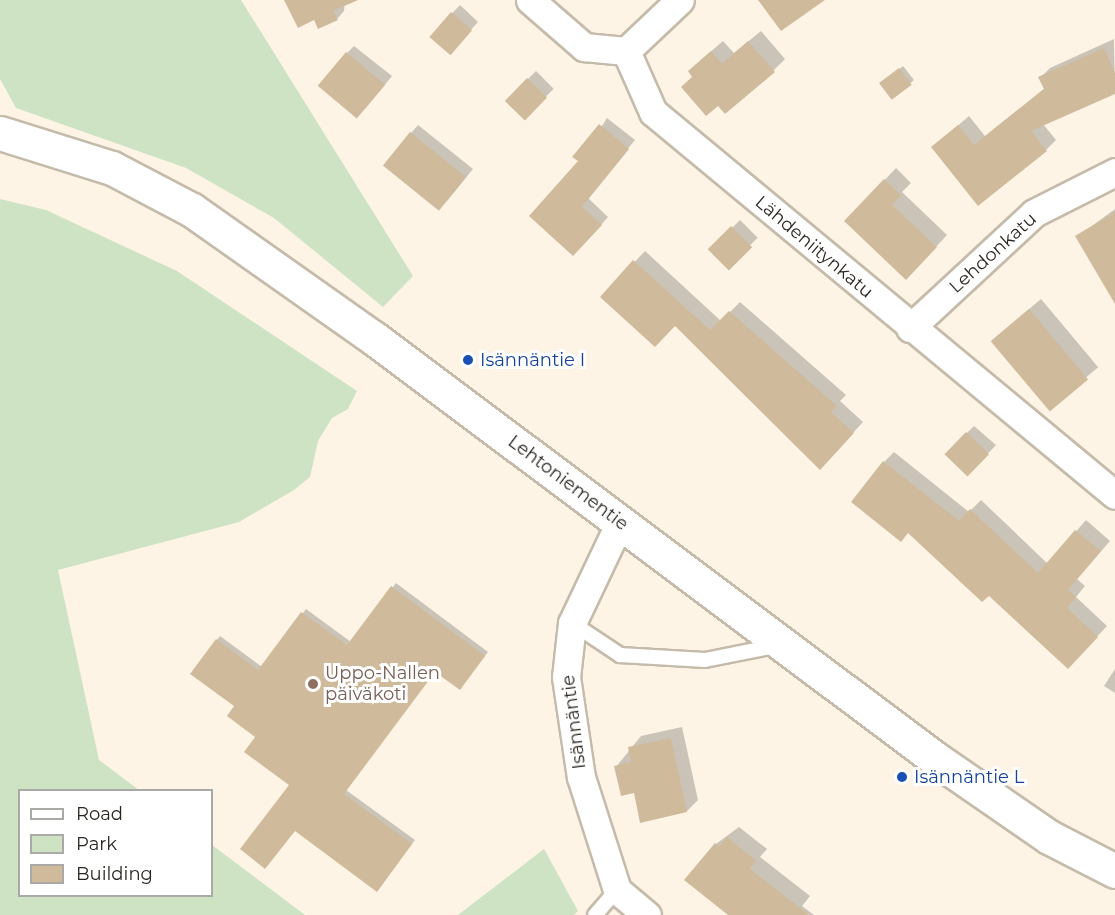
<!DOCTYPE html>
<html>
<head>
<meta charset="utf-8">
<style>
	body { margin:0 }
	#map { position:relative; width:1115px; height:915px; overflow:hidden; background:#fdf4e6; font-family:Montserrat,sans-serif }
	div>[style] { position:absolute }
	[style*='--x'] { left:calc(var(--x)*1px); top:calc(var(--y)*1px); width:calc(var(--w)*1px); rotate:calc(var(--a)*1deg) }
	.green>* { inset:0; background:#cee3c4 }
	.shadow>* { inset:0; background:#0003; transform-origin:0 0 }
	.building>* { inset:0; background:#cfbb9b; transform-origin:0 0 }
	.roads { filter:drop-shadow(2px 0 #c5bbaa) drop-shadow(-2px 0 #c5bbaa) drop-shadow(0 2px #c5bbaa) drop-shadow(0 -2px #c5bbaa) }
	.service>* { height:14px; margin:-7px; padding:0 7px; transform-origin:7px; border-radius:7px; background:#fff }
	.minor>* { height:27px; margin:-13.5px; padding:0 13.5px; transform-origin:13.5px; border-radius:13.5px; background:#fff }
	.secondary>* { height:33px; margin:-16.5px; padding:0 16.5px; transform-origin:16.5px; border-radius:16.5px; background:#fff }
	.dots>* { width:16px; height:16px; translate:-50% -50%; box-sizing:border-box; border:3px solid #fff; border-radius:50% }
	span { translate:-50% -50%; white-space:nowrap; text-align:center; line-height:1.15; -webkit-text-stroke:6px #fff; paint-order:stroke }
	.street-label { font-size:18px; color:#2b2720 }
	.transit-label { font-size:18px; color:#164399 }
	.left { translate:0 -50%; text-align:left }
	.education-label { font-size:18px; color:#785e54 }
	.legend { position:absolute; left:18px; top:789px; width:195px; height:108px; box-sizing:border-box; background:#fff; border:2px solid #aaa9a6; margin:0; padding:8px 10px; list-style:none; font-size:18px; color:#2b2720 }
	.legend li { display:flex; align-items:center; gap:12px; height:30px }
	.legend b { width:30px; border:2px solid #aaa9a6 }
</style>
</head>
<body>
<div id="map">
	<div class="green">
		<i style="clip-path:polygon(0 0,241px 0,413px 276px,383px 307px,274px 218px,186px 168px,16px 108px,0 79px)"></i>
		<i style="clip-path:polygon(0 199px,46px 210px,177px 271px,357px 391px,348px 409px,332px 418px,318px 441px,310px 477px,294px 490px,239px 522px,58px 570px,99px 760px,139px 790px,20px 790px,20px 896px,212px 896px,212px 845px,305px 915px,0 915px)"></i>
		<i style="clip-path:polygon(544px 849px,578px 911px,574px 915px,458px 915px)"></i>
	</div>
	<div class="shadow">
		<i style="clip-path:polygon(286px 0,345px 0,344px 11px,337px 19px,314px 18px)"></i>
		<i style="clip-path:polygon(460px 5px,478px 22px,457px 45px,431px 36px)"></i>
		<i style="clip-path:polygon(761px 31px,785px 59px,774px 70px,694px 76px,701px 60px,723px 41px,734px 53px)"></i>
		<i style="clip-path:polygon(1114px 39px,1115px 92px,1043px 124px,1056px 140px,1046px 150px,933px 147px,969px 116px,985px 136px,1045px 88px,1040px 78px,1050px 68px)"></i>
		<i style="clip-path:polygon(354px 46px,392px 76px,365px 109px,347px 53px)"></i>
		<i style="clip-path:polygon(903px 66px,914px 80px,893px 98px,885px 81px)"></i>
		<i style="left:536px;top:71px;width:25px;height:42px;rotate:45deg"></i>
		<i style="clip-path:polygon(607px 118px,635px 140px,588px 198px,608px 217px,581px 247px,580px 161px)"></i>
		<i style="clip-path:polygon(418px 125px,473px 169px,447px 201px,411px 133px)"></i>
		<i style="clip-path:polygon(896px 168px,911px 183px,902px 192px,947px 235px,918px 266px,846px 221px)"></i>
		<i style="clip-path:polygon(1115px 209px,1115px 284px,1077px 237px)"></i>
		<i style="left:740px;top:220px;width:25px;height:42px;rotate:45deg"></i>
		<i style="clip-path:polygon(645px 251px,721px 321px,740px 302px,846px 395px,840px 401px,863px 422px,830px 458px,675px 325px,602px 297px)"></i>
		<i style="left:1041px;top:299px;width:89px;height:64px;rotate:50deg"></i>
		<i style="clip-path:polygon(974px 426px,996px 445px,976px 466px,967px 433px)"></i>
		<i style="clip-path:polygon(894px 452px,969px 512px,981px 500px,1048px 564px,1086px 520px,1110px 541px,1077px 579px,1085px 586px,1076px 597px,1107px 626px,1078px 657px,884px 462px)"></i>
		<i style="clip-path:polygon(396px 583px,488px 652px,463px 685px,435px 670px,346px 790px,415px 840px,380px 887px,295px 829px,291px 785px,236px 706px,192px 673px,220px 636px,262px 667px,306px 609px,351px 642px)"></i>
		<i style="clip-path:polygon(1115px 669px,1115px 693px,1104px 686px)"></i>
		<i style="clip-path:polygon(682px 727px,698px 800px,687px 811px,635px 791px,616px 767px,641px 736px)"></i>
		<i style="clip-path:polygon(739px 827px,767px 849px,760px 857px,810px 896px,802px 906px,814px 915px,731px 915px,687px 880px,716px 844px)"></i>
	</div>
	<div class="building">
		<i style="clip-path:polygon(284px 0,358px 0,333px 11px,338px 20px,318px 29px,314px 20px,298px 28px)"></i>
		<i style="clip-path:polygon(758px 0,825px 0,781px 31px)"></i>
		<i style="left:451px;top:12px;width:28px;height:33px;rotate:41deg"></i>
		<i style="clip-path:polygon(748px 41px,775px 72px,725px 114px,718px 106px,706px 116px,681px 87px,692px 77px,688px 71px,711px 51px,722px 64px)"></i>
		<i style="clip-path:polygon(1104px 48px,1115px 73px,1115px 94px,1031px 131px,1047px 151px,978px 206px,931px 147px,958px 125px,974px 145px,1044px 89px,1038px 77px)"></i>
		<i style="left:346px;top:52px;width:51px;height:44px;rotate:40deg"></i>
		<i style="left:899px;top:68px;width:21px;height:25px;rotate:53deg"></i>
		<i style="left:527px;top:78px;width:28px;height:32px;rotate:44deg"></i>
		<i style="clip-path:polygon(599px 124px,629px 149px,582px 207px,602px 225px,573px 256px,529px 216px,578px 161px,572px 157px)"></i>
		<i style="left:410px;top:132px;width:72px;height:43px;rotate:39deg"></i>
		<i style="clip-path:polygon(884px 179px,901px 195px,892px 205px,937px 247px,906px 280px,844px 221px)"></i>
		<i style="clip-path:polygon(1115px 212px,1115px 304px,1075px 236px)"></i>
		<i style="left:731px;top:226px;width:30px;height:33px;rotate:45deg"></i>
		<i style="clip-path:polygon(633px 260px,710px 330px,729px 311px,837px 406px,831px 412px,854px 433px,820px 470px,675px 326px,655px 347px,600px 297px)"></i>
		<i style="left:1029px;top:309px;width:92px;height:50px;rotate:50deg"></i>
		<i style="left:966px;top:432px;width:32px;height:31px;rotate:44deg"></i>
		<i style="clip-path:polygon(883px 461px,959px 521px,970px 509px,1038px 573px,1075px 530px,1101px 551px,1068px 590px,1076px 597px,1067px 608px,1098px 637px,1068px 669px,989px 596px,982px 602px,908px 533px,901px 542px,851px 502px)"></i>
		<i style="clip-path:polygon(391px 586px,485px 656px,460px 690px,435px 672px,344px 794px,412px 844px,377px 892px,295px 831px,265px 869px,240px 849px,289px 785px,244px 752px,255px 737px,227px 716px,234px 706px,190px 674px,216px 639px,258px 670px,301px 612px,347px 645px)"></i>
		<i style="clip-path:polygon(671px 738px,687px 812px,640px 823px,634px 793px,621px 796px,614px 766px,631px 762px,628px 747px)"></i>
		<i style="clip-path:polygon(727px 837px,756px 861px,750px 869px,809px 915px,728px 915px,684px 880px,715px 843px,719px 847px)"></i>
	</div>
	<div class="roads">
		<div class="service">
			<i style="--x:572;--y:623;--w:58;--a:33.7"></i>
			<i style="--x:620;--y:655;--w:85;--a:3.4"></i>
			<i style="--x:705;--y:660;--w:76;--a:-11.3"></i>
			<i style="--x:595;--y:915;--w:33;--a:-49"></i>
		</div>
		<div class="minor">
			<i style="--x:530;--y:0;--w:72;--a:41"></i>
			<i style="--x:584;--y:47;--w:42;--a:5.4"></i>
			<i style="--x:626;--y:51;--w:67;--a:66.1"></i>
			<i style="--x:653;--y:112;--w:600;--a:39.66"></i>
			<i style="--x:626;--y:51;--w:74;--a:-43.4"></i>
			<i style="--x:910;--y:328;--w:169;--a:-42.8"></i>
			<i style="--x:1034;--y:213;--w:91;--a:-26.8"></i>
			<i style="--x:620;--y:522;--w:112;--a:115.4"></i>
			<i style="--x:572;--y:623;--w:54;--a:96.3"></i>
			<i style="--x:566;--y:677;--w:101;--a:81.5"></i>
			<i style="--x:581;--y:777;--w:119;--a:72.3"></i>
			<i style="--x:617;--y:890;--w:39;--a:40"></i>
		</div>
		<div class="secondary">
			<i style="--x:0;--y:133;--w:117;--a:17.4"></i>
			<i style="--x:112;--y:168;--w:90;--a:27.7"></i>
			<i style="--x:192;--y:210;--w:224;--a:35.2"></i>
			<i style="--x:375;--y:339;--w:697;--a:36.84"></i>
			<i style="--x:933;--y:757;--w:141;--a:34.6"></i>
			<i style="--x:1049;--y:837;--w:74;--a:27.3"></i>
		</div>
	</div>
	<div class="dots">
		<i style="left:468px;top:360px;background:#1a4fb4"></i>
		<i style="left:313px;top:684px;background:#8d6e63"></i>
		<i style="left:902px;top:777px;background:#1a4fb4"></i>
	</div>
	<div class="street-label">
		<span style="left:814px;top:247px;rotate:40deg">Lähdeniitynkatu</span>
		<span style="left:993px;top:253px;rotate:-42deg">Lehdonkatu</span>
		<span style="left:568px;top:483px;rotate:37deg">Lehtoniementie</span>
		<span style="left:574px;top:722px;rotate:-97deg">Isännäntie</span>
	</div>
	<div class="transit-label">
		<span class="left" style="left:480px;top:360px">Isännäntie I</span>
		<span class="left" style="left:914px;top:777px">Isännäntie L</span>
	</div>
	<div class="education-label">
		<span class="left" style="left:325px;top:684px">Uppo-Nallen<br>päiväkoti</span>
	</div>
	<ul class="legend">
	<li><b style="height:8px;background:#fff"></b>Road</li>
	<li><b style="height:16px;background:#cee3c4"></b>Park</li>
	<li><b style="height:16px;background:#cfbb9b"></b>Building</li>
	</ul>
</div>
</body>
</html>
